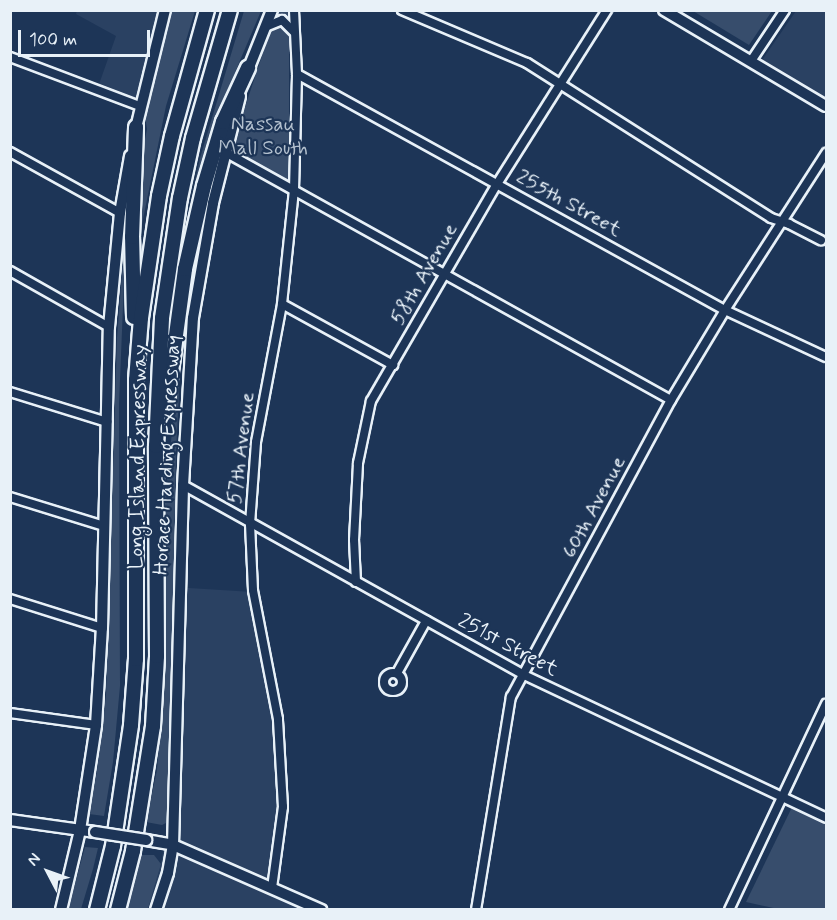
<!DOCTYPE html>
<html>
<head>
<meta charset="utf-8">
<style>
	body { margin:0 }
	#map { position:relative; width:837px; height:920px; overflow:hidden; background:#1d3557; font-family:Mynerve,sans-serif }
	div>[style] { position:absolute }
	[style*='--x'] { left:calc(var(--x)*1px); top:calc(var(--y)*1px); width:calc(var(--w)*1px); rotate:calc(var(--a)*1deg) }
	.built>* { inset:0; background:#2a4162 }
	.green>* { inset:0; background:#374d6c }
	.roads { filter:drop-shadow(2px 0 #e8f1f8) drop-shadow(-2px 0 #e8f1f8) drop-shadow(0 2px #e8f1f8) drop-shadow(0 -2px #e8f1f8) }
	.street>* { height:8px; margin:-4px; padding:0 4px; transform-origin:4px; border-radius:4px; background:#1d3557 }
	.street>.ring { margin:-4px; padding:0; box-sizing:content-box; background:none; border:8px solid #1d3557; border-radius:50% }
	.secondary>* { height:10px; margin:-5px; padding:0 5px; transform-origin:5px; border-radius:5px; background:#1d3557 }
	.highway>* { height:14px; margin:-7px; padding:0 7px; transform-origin:7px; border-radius:7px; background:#1d3557 }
	.bridges { filter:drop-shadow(2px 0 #e8f1f8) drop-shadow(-2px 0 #e8f1f8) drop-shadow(0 2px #e8f1f8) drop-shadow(0 -2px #e8f1f8) }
	.secondary-bridge>* { height:10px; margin:-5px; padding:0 5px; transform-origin:5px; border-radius:5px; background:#1d3557 }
	span { translate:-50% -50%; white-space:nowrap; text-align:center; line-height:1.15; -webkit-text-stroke:4.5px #1d3557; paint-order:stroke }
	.park-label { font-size:21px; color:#b3c0ce }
	.street-label { font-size:21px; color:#e8f1f8 }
	.frame { position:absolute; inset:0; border:12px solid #e8f1f8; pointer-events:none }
	.north { position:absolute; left:18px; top:842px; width:60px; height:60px; -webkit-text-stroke:4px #1d3557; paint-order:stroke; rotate:311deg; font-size:16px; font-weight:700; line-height:24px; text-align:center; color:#e8f1f8 }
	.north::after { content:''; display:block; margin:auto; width:21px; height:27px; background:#e8f1f8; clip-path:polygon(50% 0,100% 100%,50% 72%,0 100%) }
	.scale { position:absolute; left:18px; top:30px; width:132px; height:27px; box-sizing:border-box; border:3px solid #e8f1f8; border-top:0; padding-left:8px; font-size:18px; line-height:21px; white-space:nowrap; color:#e8f1f8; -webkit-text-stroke:4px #1d3557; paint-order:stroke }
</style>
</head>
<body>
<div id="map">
	<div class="built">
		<i style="clip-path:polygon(77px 10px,162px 11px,140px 106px,97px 90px,116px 36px,76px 14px)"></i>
		<i style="clip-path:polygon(796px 11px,826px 11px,826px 106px,758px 66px)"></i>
		<i style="clip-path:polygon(173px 587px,253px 592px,275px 706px,284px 800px,271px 887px,322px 909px,148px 910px,161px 864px,169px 811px)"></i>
	</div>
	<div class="green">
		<i style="clip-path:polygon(172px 11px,195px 11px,166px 106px,142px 224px,138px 224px,142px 154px,147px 129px,144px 111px)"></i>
		<i style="clip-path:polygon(244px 11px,261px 11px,225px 96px,186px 224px,200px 158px)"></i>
		<i style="clip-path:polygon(277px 11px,289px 11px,289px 182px,231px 149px)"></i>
		<i style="clip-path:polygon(693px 11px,772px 11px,749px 45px)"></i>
		<i style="clip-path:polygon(127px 209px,119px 404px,120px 686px,113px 762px,104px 816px,89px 814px,97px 771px,106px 695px,117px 338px)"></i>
		<i style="clip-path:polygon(182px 331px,176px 454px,169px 811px,166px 823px,162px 825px,146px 822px,157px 770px,160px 732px,165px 655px,166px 492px)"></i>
		<i style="clip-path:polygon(794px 803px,826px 818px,826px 909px,778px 909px,746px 902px)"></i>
		<i style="clip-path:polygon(85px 847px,98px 848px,93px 869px,81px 909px,68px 909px)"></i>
		<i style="clip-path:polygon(141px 855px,154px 855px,161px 864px,148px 909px,125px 910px)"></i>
	</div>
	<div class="roads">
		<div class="street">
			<i style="--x:402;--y:10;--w:136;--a:23"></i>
			<i style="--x:527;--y:63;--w:289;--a:32.4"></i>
			<i style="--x:771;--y:218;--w:19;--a:18"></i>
			<i style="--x:789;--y:224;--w:36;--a:27"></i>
			<i style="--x:265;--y:27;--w:18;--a:-22"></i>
			<i style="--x:282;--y:20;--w:17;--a:45"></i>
			<i style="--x:10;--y:57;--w:139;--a:20.7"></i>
			<i style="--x:751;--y:61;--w:61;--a:-56.3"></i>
			<i style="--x:297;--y:74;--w:489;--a:28.9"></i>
			<i style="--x:725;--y:310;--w:111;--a:25"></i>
			<i style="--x:10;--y:152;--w:126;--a:29"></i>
			<i style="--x:225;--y:152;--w:510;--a:29.08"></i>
			<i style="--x:10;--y:271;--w:114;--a:29.5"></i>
			<i style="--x:282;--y:304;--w:127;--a:28.8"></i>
			<i style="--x:10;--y:392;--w:102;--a:17.2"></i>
			<i style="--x:183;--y:485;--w:390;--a:29.1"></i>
			<i style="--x:524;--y:675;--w:334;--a:25.3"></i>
			<i style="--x:10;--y:497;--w:98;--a:17.1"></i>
			<i style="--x:356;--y:582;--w:42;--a:-92.7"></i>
			<i style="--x:354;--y:540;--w:77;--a:-87"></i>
			<i style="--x:358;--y:463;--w:63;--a:-78.2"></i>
			<i style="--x:371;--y:401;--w:251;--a:-59.9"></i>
			<i style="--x:497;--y:184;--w:206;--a:-57.7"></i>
			<i style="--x:10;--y:599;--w:96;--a:17.5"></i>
			<i class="ring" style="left:384px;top:673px;width:10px;height:10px"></i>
			<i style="--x:397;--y:673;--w:60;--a:-60.9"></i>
			<i style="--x:10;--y:713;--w:87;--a:7.9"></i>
			<i style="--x:272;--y:888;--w:82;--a:-82.3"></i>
			<i style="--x:283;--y:807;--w:88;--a:-93.3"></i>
			<i style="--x:278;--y:719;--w:131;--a:-101"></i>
			<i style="--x:253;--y:590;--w:66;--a:-92.6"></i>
			<i style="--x:250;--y:524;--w:82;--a:-85.8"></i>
			<i style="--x:256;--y:442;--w:140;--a:-79.3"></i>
			<i style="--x:282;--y:304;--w:115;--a:-84"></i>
			<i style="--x:294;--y:190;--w:116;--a:-88.5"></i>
			<i style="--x:297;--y:74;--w:64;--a:-92.7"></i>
			<i style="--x:476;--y:910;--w:216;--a:-80.7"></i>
			<i style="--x:511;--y:697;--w:337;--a:-61.7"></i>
			<i style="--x:671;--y:400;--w:105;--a:-59"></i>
			<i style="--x:725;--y:310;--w:187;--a:-57.2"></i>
			<i style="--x:729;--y:910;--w:228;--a:-64.8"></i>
		</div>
		<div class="secondary">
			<i style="--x:664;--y:10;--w:188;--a:30.7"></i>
			<i style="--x:246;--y:75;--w:70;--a:-68.2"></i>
			<i style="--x:135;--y:132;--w:126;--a:-76.2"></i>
			<i style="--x:10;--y:820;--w:86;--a:8"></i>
			<i style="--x:146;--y:840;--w:27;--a:10"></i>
			<i style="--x:173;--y:845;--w:162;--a:23.7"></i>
			<i style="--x:61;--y:910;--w:82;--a:-76.6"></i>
			<i style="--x:80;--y:830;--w:106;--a:-81.3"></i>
			<i style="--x:96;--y:725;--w:97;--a:-86.5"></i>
			<i style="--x:102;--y:628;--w:301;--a:-88.7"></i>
			<i style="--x:109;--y:327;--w:115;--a:-84.5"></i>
			<i style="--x:120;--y:213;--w:58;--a:-80"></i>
			<i style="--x:156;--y:910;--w:39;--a:-72"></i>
			<i style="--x:168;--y:873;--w:28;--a:-80"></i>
			<i style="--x:173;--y:845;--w:360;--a:-88.4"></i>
			<i style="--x:183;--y:485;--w:167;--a:-86.6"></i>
			<i style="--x:193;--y:318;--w:117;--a:-80.1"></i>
			<i style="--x:213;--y:203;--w:110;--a:-75.8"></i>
		</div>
		<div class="highway">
			<i style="--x:134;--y:317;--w:80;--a:-91.4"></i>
			<i style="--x:132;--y:237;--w:110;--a:-87.9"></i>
			<i style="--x:166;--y:408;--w:140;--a:-82.2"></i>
			<i style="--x:185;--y:269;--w:85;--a:-77.1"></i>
			<i style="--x:204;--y:186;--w:67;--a:-73.5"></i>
			<i style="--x:223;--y:122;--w:60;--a:-65.2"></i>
			<i style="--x:97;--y:910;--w:66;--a:-76"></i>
			<i style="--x:113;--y:846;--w:122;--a:-81.5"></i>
			<i style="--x:131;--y:725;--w:66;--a:-85.7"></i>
			<i style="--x:136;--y:659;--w:279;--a:-90"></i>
			<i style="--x:136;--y:380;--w:62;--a:-85.4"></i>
			<i style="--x:141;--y:318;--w:123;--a:-81.6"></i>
			<i style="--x:159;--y:196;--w:61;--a:-77.8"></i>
			<i style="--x:172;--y:136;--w:131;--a:-74.5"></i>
			<i style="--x:118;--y:910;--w:61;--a:-75.7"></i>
			<i style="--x:133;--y:851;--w:127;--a:-80.9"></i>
			<i style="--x:153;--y:726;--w:70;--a:-86.7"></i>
			<i style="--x:157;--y:656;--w:210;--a:-90.3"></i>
			<i style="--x:156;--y:446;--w:128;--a:-87.3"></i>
			<i style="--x:162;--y:318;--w:121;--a:-81.5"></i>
			<i style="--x:180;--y:198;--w:61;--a:-77.8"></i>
			<i style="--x:193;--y:138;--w:133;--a:-73.9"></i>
		</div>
	</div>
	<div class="bridges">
		<div class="secondary-bridge">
			<i style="--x:95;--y:832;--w:52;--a:8.9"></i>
		</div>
	</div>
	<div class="park-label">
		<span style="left:263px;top:136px">Nassau<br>Mall South</span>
	</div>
	<div class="street-label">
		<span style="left:569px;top:203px;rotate:29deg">255th Street</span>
		<span style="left:424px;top:274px;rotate:-60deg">58th Avenue</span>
		<span style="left:241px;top:448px;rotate:-83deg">57th Avenue</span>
		<span style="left:167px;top:455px;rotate:-87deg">Horace Harding Expressway</span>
		<span style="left:138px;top:457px;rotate:-89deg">Long Island Expressway</span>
		<span style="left:594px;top:507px;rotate:-62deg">60th Avenue</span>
		<span style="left:508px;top:645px;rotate:28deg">251st Street</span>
	</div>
	<div class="frame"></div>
	<div class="north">N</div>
	<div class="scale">100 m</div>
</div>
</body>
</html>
